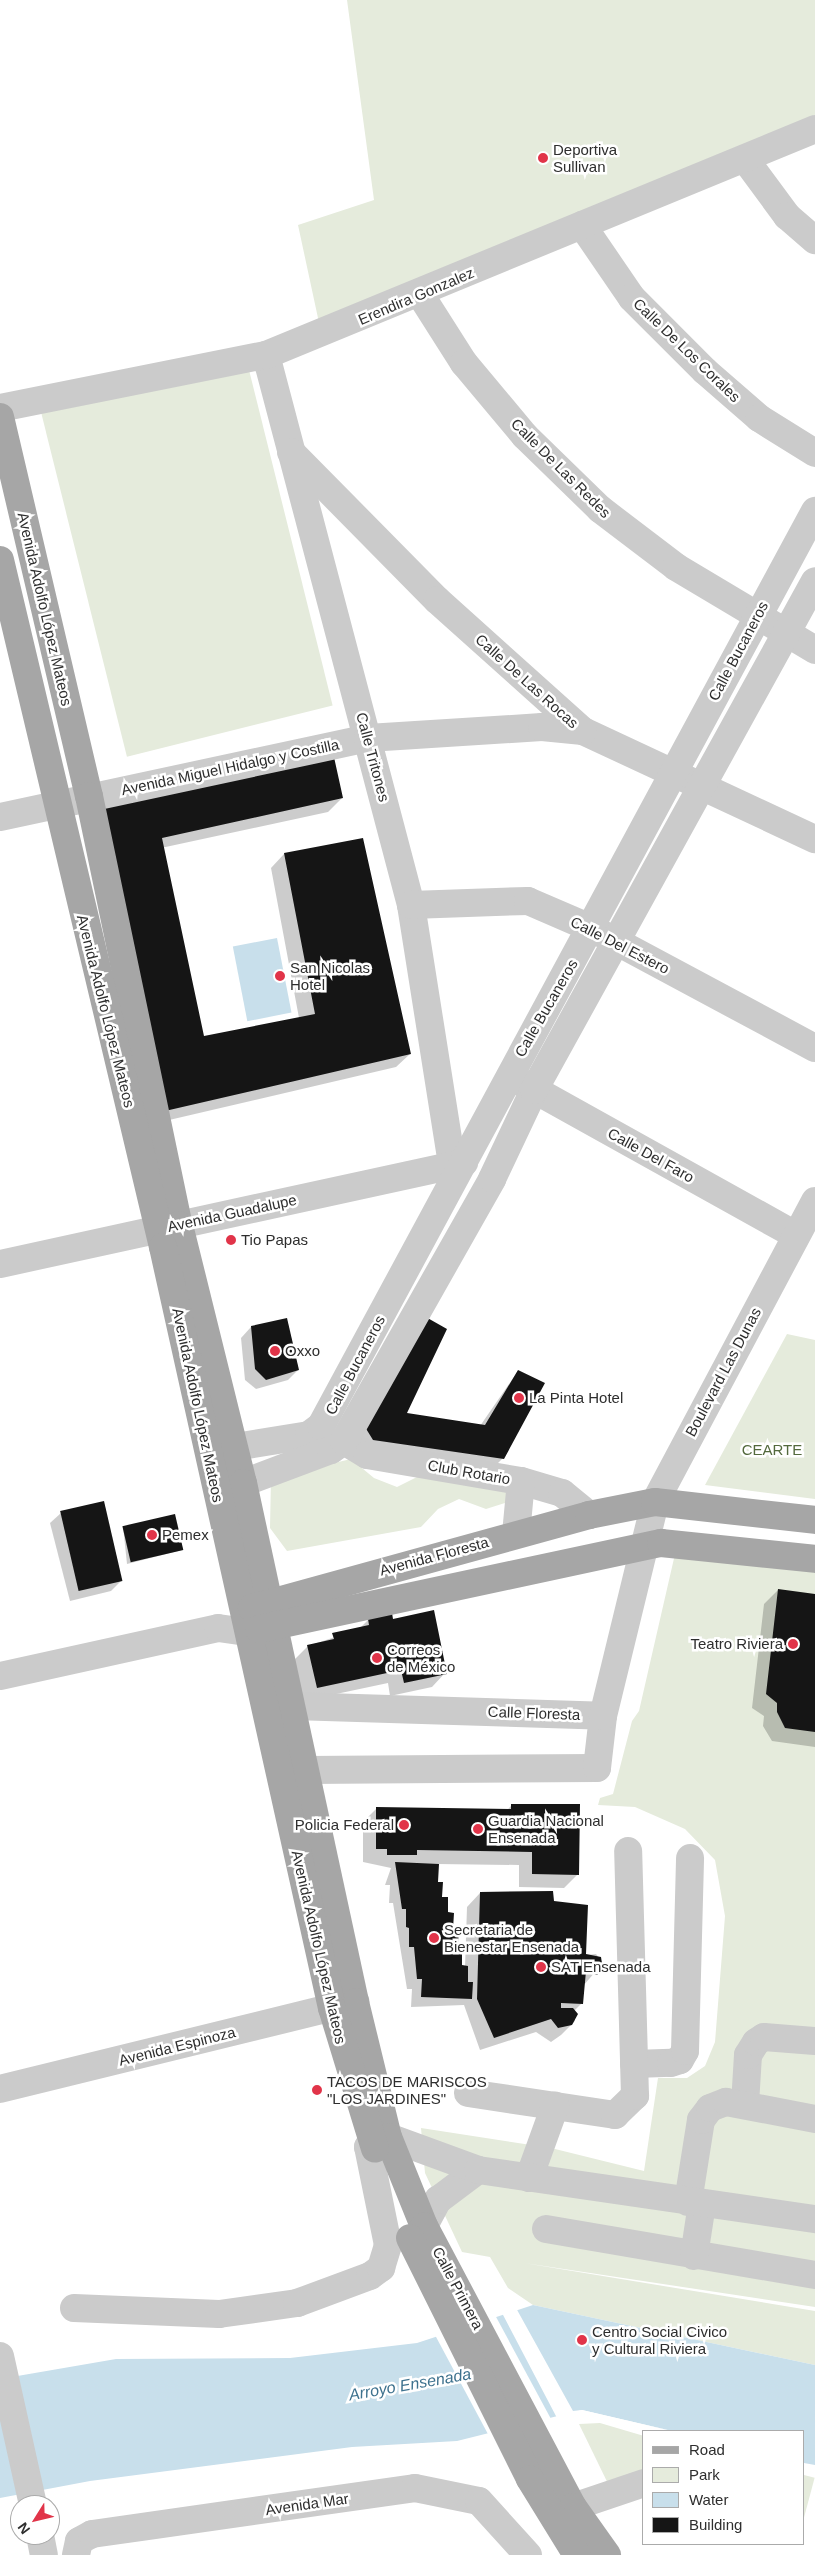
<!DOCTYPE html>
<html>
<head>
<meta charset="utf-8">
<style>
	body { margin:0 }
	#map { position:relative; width:815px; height:2555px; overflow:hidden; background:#fff; font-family:Helvetica,sans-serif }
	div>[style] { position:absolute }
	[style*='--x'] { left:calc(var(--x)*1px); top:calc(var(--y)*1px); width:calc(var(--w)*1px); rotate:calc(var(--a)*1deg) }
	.green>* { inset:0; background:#e5ebdc; transform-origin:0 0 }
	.water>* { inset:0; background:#c8dfeb; transform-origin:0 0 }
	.pier>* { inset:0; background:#fff }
	.shadow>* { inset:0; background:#0003 }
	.building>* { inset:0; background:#151515; transform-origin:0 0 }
	.minor>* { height:28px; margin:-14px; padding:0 14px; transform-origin:14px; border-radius:14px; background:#cbcbcb }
	.major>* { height:28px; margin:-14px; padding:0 14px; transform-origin:14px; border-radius:14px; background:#a6a6a6 }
	.dots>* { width:14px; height:14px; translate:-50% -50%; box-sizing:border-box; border:2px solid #fff; border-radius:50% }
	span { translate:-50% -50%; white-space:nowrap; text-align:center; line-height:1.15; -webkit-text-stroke:5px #fff; paint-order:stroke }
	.poi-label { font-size:15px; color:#2e2e2e }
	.left { translate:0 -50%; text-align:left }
	.right { translate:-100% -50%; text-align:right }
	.street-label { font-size:15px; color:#2e2e2e }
	.park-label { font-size:15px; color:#53693d }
	.water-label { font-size:16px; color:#3e728e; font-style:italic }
	.legend { position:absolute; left:642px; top:2430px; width:162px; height:115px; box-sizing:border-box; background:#fff; border:1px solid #ababab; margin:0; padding:6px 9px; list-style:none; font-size:15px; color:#2e2e2e }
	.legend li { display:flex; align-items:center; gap:10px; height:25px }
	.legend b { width:25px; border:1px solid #ababab }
	.north { position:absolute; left:10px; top:2495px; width:50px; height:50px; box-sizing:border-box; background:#fff; border:1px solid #ababab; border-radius:50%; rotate:234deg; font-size:14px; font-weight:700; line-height:20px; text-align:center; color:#2e2e2e }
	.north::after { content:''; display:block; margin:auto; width:18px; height:22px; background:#e13449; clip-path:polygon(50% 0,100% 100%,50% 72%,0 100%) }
</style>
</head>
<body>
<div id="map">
	<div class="green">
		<i style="clip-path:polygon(347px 0,815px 0,815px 115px,321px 332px,298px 225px,374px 200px)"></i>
		<i style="left:247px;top:362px;width:354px;height:212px;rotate:76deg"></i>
		<i style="clip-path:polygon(787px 1334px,815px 1340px,815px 1499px,705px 1485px)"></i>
		<i style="clip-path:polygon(351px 1459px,374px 1478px,397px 1487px,423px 1474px,508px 1486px,508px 1502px,486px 1509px,459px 1499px,438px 1509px,421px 1527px,287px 1551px,270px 1528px,271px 1478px)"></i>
		<i style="clip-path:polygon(675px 1554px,815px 1572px,815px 2307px,524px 2263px,815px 2311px,815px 2365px,533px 2305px,508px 2288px,490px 2257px,462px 2252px,425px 2173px,421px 2128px,551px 2148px,644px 2171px,658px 2078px,687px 2078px,705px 2066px,715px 2042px,725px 1916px,715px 1860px,685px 1829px,635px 1807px,598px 1805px,600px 1798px,613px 1794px,632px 1721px,639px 1711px)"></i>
		<i style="clip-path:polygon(600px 2423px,644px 2436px,644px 2493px,615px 2498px,579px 2424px)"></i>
		<i style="left:804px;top:2475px;width:11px;height:49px;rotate:15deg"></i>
	</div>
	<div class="water">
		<i style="left:277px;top:938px;width:76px;height:45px;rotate:79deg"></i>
		<i style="clip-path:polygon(533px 2305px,815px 2365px,815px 2465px,804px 2463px,804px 2431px,672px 2431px,582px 2410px,457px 2441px,352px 2447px,90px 2481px,0 2498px,0 2379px,116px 2359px,290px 2358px,417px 2343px)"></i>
	</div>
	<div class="pier">
		<i style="clip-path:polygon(516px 2308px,573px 2411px,582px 2410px,672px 2431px,582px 2412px,557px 2418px,502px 2313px)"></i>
		<i style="clip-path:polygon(495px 2315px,551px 2419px,489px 2436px,435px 2335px)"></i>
	</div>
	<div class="shadow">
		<i style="clip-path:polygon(342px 798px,328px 812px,161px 848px,203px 1037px,299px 1018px,271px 868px,284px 854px,362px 839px,410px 1054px,396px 1067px,152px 1124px,81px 811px)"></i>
		<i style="clip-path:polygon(251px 1327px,298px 1370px,288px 1380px,256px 1389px,245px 1380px,241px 1338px)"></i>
		<i style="clip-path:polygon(410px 1331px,406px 1414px,480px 1426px,518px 1371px,503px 1458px,489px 1472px,352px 1441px)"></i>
		<i style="clip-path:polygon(61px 1513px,122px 1580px,111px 1591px,70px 1601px,50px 1523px)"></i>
		<i style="clip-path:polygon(123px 1526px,182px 1550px,127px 1564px)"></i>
		<i style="clip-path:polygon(778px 1590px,815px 1595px,815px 1747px,772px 1741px,763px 1726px,764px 1716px,752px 1708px,764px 1604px)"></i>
		<i style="clip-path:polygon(368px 1620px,392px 1621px,445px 1673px,432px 1687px,390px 1696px,388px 1683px,303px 1701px,294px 1660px,308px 1646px,359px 1629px)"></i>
		<i style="clip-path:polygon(512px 1805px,578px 1874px,564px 1888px,519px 1887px,519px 1865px,437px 1864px,437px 1883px,460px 1966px,465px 1967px,467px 1907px,480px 1893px,553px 1903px,585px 1955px,596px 1954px,603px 1963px,583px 1986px,582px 2003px,574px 2011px,575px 2021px,561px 2035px,551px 2042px,536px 2032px,480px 2050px,464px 2005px,411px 2007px,412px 1989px,407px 1989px,393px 1903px,389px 1903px,390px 1885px,385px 1885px,391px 1868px,363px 1862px,363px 1822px,377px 1808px,507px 1810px)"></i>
	</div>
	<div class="building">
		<i style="clip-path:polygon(332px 748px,343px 798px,162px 838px,204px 1036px,315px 1014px,284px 853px,363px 838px,411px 1054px,165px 1111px,91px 799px)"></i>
		<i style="clip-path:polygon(424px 1316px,447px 1329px,407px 1413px,485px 1425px,518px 1370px,545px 1383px,504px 1459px,373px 1440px,365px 1427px)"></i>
		<i style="clip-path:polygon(287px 1318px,299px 1370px,266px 1380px,255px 1369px,251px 1326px)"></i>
		<i style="left:104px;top:1501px;width:82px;height:45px;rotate:77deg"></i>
		<i style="left:175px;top:1514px;width:37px;height:54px;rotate:77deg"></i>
		<i style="clip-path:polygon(778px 1589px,815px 1594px,815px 1732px,785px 1728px,777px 1712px,777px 1703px,766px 1694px)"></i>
		<i style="clip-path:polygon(434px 1610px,447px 1674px,404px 1683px,401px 1670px,317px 1688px,307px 1645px,334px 1639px,332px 1633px,369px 1625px,368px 1619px,392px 1613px,393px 1619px)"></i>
		<i style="clip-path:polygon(511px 1804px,580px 1804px,579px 1875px,532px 1874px,532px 1852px,417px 1850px,417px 1855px,387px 1855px,387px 1849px,376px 1849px,376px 1807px,511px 1809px)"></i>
		<i style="clip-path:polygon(395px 1862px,439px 1864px,438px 1882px,443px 1882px,442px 1897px,448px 1897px,448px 1912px,454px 1913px,453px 1929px,459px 1930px,458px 1947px,462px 1947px,462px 1965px,468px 1966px,468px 1982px,473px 1982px,472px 1999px,421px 1997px,422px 1979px,417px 1979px,414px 1947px,409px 1947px,409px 1928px,406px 1927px,406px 1909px,402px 1909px)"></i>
		<i style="clip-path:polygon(553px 1891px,554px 1901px,588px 1905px,586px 1954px,601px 1957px,603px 1970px,597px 1975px,586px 1971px,583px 2004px,561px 2003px,561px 2008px,573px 2008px,578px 2014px,572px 2025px,558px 2028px,551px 2019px,494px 2038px,477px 1999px,480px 1892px)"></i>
	</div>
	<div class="minor">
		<i style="--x:745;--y:159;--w:71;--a:53.6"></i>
		<i style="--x:787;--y:216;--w:37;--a:41"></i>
		<i style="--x:582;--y:225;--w:88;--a:55.6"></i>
		<i style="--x:632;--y:298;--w:103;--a:45"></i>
		<i style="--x:705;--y:371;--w:72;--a:41"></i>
		<i style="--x:759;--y:418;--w:66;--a:32"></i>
		<i style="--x:420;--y:294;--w:82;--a:57.5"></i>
		<i style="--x:464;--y:363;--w:95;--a:50.1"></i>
		<i style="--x:525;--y:436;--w:105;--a:44.2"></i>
		<i style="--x:600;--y:509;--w:96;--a:37.3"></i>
		<i style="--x:676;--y:567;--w:162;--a:30.8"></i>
		<i style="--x:266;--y:355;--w:569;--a:75.23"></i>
		<i style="--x:411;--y:905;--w:263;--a:81"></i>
		<i style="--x:0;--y:408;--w:271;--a:-11.3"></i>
		<i style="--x:266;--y:355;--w:594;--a:-22.37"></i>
		<i style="--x:291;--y:452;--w:208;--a:45.4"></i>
		<i style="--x:437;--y:600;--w:196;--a:41.9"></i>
		<i style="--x:583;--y:731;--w:256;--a:25"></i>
		<i style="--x:0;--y:817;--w:376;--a:-12.1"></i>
		<i style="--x:368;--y:738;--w:174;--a:-3.6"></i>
		<i style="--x:542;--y:727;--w:41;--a:5.6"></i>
		<i style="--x:411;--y:905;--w:117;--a:-2"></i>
		<i style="--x:528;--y:901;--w:71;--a:23.3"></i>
		<i style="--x:593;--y:929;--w:252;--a:28.2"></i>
		<i style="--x:517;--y:1080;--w:319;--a:29.1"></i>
		<i style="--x:0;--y:1264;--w:475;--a:-12.3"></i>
		<i style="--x:344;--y:1441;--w:27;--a:31"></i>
		<i style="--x:367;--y:1455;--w:156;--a:9.6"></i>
		<i style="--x:521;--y:1481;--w:43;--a:16.3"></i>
		<i style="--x:562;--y:1493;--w:35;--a:39"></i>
		<i style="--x:235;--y:1447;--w:75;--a:-9.2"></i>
		<i style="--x:309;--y:1435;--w:15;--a:-37"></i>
		<i style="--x:321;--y:1426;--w:1040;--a:-61.64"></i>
		<i style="--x:243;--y:1483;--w:94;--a:-20.6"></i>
		<i style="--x:331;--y:1450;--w:16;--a:-35"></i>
		<i style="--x:344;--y:1441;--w:301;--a:-60.5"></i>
		<i style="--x:492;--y:1179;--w:98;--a:-64.7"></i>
		<i style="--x:534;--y:1090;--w:581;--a:-61.1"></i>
		<i style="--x:516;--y:1534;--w:53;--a:-84.6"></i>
		<i style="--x:0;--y:1676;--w:223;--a:-12.4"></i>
		<i style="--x:218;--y:1628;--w:30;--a:8"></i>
		<i style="--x:293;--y:1706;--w:310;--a:1.8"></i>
		<i style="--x:307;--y:1770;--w:290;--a:-0.4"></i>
		<i style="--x:597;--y:1768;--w:52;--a:-83.4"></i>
		<i style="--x:603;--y:1716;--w:220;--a:-76.3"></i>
		<i style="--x:655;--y:1502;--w:341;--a:-62"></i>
		<i style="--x:634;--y:2064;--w:37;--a:-2"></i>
		<i style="--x:671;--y:2063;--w:9;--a:-18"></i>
		<i style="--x:680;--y:2060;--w:10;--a:-61"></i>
		<i style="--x:685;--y:2051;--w:193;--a:-88.5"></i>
		<i style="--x:0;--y:2089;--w:366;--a:-13.8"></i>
		<i style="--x:468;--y:2093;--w:149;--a:8.5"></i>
		<i style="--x:615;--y:2115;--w:28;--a:-44"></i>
		<i style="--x:635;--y:2096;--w:245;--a:-91.6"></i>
		<i style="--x:745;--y:2104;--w:49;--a:-86.5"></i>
		<i style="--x:748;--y:2055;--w:15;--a:-58"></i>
		<i style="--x:756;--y:2042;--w:9;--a:-32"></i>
		<i style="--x:764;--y:2037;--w:51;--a:4.5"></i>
		<i style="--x:529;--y:2178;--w:77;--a:-70.1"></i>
		<i style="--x:688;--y:2202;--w:83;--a:-81"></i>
		<i style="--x:701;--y:2120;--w:15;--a:-53"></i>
		<i style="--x:710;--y:2108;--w:17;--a:-21"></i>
		<i style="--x:726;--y:2102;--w:91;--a:10.8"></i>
		<i style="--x:424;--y:2226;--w:30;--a:-62"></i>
		<i style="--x:438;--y:2200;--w:50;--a:-36.9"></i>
		<i style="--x:546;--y:2229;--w:273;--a:9.7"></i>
		<i style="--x:694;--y:2256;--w:53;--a:-81.3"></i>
		<i style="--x:74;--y:2308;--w:145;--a:2.4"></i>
		<i style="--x:219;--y:2314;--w:79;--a:-8"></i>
		<i style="--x:297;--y:2303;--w:78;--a:-20.3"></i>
		<i style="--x:370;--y:2276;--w:14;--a:-36"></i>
		<i style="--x:381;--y:2268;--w:24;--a:-73"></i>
		<i style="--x:388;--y:2245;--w:100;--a:-101.5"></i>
		<i style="--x:368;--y:2147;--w:22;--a:-27"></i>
		<i style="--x:388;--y:2137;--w:96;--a:20.1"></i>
		<i style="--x:478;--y:2170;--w:341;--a:8.3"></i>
		<i style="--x:0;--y:2356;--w:153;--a:77.5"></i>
		<i style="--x:573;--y:2507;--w:75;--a:-18.7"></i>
		<i style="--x:40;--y:2535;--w:20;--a:79"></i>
		<i style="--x:76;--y:2555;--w:14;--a:-78"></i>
		<i style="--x:79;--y:2541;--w:15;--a:-28"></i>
		<i style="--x:92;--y:2534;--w:326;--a:-8.1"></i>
		<i style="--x:415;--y:2488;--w:65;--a:11.5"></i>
		<i style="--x:479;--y:2501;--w:73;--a:47.8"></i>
	</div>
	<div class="major">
		<i style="--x:0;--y:417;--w:389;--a:76.8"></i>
		<i style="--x:89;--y:796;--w:438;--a:78.2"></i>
		<i style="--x:179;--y:1225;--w:266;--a:76.1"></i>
		<i style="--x:243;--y:1483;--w:531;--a:77.82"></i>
		<i style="--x:355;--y:2002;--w:139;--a:76.3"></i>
		<i style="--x:388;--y:2137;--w:96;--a:68"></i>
		<i style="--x:424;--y:2226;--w:318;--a:62.1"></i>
		<i style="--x:573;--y:2507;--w:59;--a:54.7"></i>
		<i style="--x:0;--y:560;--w:706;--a:76.65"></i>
		<i style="--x:163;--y:1247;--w:780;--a:77.48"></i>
		<i style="--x:332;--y:2008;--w:147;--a:73"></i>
		<i style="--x:252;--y:1608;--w:350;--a:-15.4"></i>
		<i style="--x:589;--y:1515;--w:67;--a:-11.1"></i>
		<i style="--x:655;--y:1502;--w:161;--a:6.4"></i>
		<i style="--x:259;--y:1629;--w:411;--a:-12.1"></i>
		<i style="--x:661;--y:1543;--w:155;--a:5.9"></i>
		<i style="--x:410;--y:2238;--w:269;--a:63.5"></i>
		<i style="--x:530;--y:2479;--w:89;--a:58.3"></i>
	</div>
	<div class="dots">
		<i style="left:543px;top:158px;background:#e13449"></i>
		<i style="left:280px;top:976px;background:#e13449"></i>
		<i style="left:231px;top:1240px;background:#e13449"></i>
		<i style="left:275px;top:1351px;background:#e13449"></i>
		<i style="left:519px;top:1398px;background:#e13449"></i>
		<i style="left:152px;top:1535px;background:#e13449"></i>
		<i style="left:793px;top:1644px;background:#e13449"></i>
		<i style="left:377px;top:1658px;background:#e13449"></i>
		<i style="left:404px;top:1825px;background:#e13449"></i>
		<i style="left:478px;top:1829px;background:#e13449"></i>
		<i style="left:434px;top:1938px;background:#e13449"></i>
		<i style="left:541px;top:1967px;background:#e13449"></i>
		<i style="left:317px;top:2090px;background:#e13449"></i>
		<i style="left:582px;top:2340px;background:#e13449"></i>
	</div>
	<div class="poi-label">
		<span class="left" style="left:553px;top:158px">Deportiva<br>Sullivan</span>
		<span class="left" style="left:290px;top:976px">San Nicolas<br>Hotel</span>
		<span class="left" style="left:241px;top:1240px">Tio Papas</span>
		<span class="left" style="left:285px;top:1351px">Oxxo</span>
		<span class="left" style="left:529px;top:1398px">La Pinta Hotel</span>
		<span class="left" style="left:162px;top:1535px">Pemex</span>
		<span class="right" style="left:783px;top:1644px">Teatro Riviera</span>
		<span class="left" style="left:387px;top:1658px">Correos<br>de México</span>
		<span class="left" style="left:488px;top:1829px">Guardia Nacional<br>Ensenada</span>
		<span class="right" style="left:394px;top:1825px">Policia Federal</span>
		<span class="left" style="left:444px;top:1938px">Secretaria de<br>Bienestar Ensenada</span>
		<span class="left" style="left:551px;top:1967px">SAT Ensenada</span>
		<span class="left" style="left:327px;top:2090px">TACOS DE MARISCOS<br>"LOS JARDINES"</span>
		<span class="left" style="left:592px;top:2340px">Centro Social Civico<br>y Cultural Riviera</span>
	</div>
	<div class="street-label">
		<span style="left:416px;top:296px;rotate:-23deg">Erendira Gonzalez</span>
		<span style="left:687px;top:350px;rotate:44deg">Calle De Los Corales</span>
		<span style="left:561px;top:468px;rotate:45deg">Calle De Las Redes</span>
		<span style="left:45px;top:609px;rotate:77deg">Avenida Adolfo López Mateos</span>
		<span style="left:738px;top:651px;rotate:-62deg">Calle Bucaneros</span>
		<span style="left:527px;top:681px;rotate:42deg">Calle De Las Rocas</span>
		<span style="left:373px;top:757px;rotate:75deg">Calle Tritones</span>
		<span style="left:230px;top:767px;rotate:-12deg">Avenida Miguel Hidalgo y Costilla</span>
		<span style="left:620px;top:945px;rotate:27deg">Calle Del Estero</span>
		<span style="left:546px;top:1008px;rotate:-60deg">Calle Bucaneros</span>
		<span style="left:106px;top:1011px;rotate:76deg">Avenida Adolfo López Mateos</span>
		<span style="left:651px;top:1155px;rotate:29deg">Calle Del Faro</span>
		<span style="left:232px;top:1213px;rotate:-12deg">Avenida Guadalupe</span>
		<span style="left:355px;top:1365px;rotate:-62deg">Calle Bucaneros</span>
		<span style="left:723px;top:1372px;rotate:-62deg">Boulevard Las Dunas</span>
		<span style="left:198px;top:1405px;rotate:78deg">Avenida Adolfo López Mateos</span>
		<span style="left:469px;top:1472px;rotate:10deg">Club Rotario</span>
		<span style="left:434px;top:1556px;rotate:-15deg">Avenida Floresta</span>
		<span style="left:534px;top:1713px;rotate:2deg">Calle Floresta</span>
		<span style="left:319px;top:1947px;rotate:77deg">Avenida Adolfo López Mateos</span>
		<span style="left:177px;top:2046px;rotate:-14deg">Avenida Espinoza</span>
		<span style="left:458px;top:2288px;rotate:62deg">Calle Primera</span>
		<span style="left:307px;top:2504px;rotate:-8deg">Avenida Mar</span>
	</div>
	<div class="park-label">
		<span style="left:772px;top:1450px">CEARTE</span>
	</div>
	<div class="water-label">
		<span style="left:410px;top:2385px;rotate:-10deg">Arroyo Ensenada</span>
	</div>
	<ul class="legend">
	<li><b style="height:6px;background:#a6a6a6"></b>Road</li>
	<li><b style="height:14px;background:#e5ebdc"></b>Park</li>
	<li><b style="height:14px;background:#c8dfeb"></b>Water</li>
	<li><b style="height:14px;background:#151515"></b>Building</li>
	</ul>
	<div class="north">N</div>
</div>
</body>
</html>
